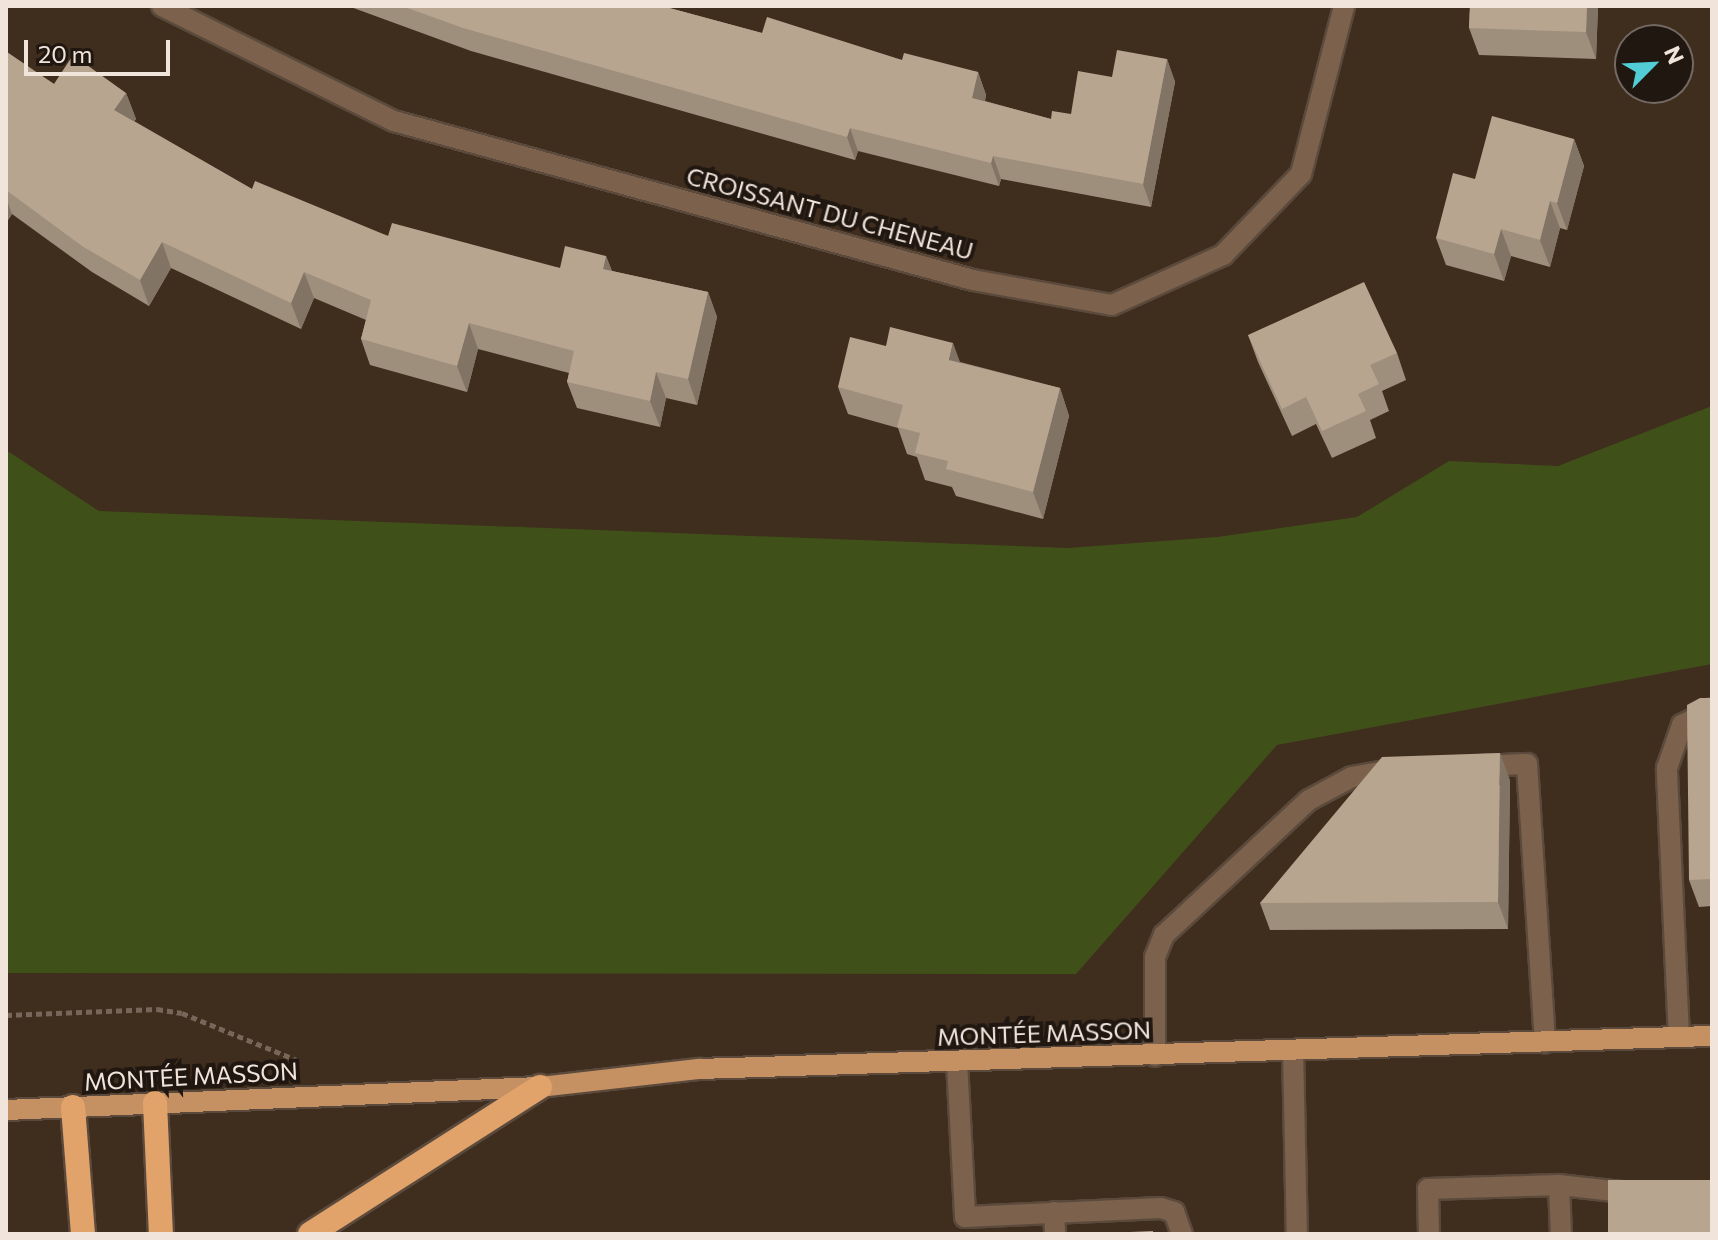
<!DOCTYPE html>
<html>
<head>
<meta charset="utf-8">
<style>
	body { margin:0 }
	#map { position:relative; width:1718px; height:1240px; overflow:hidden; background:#3f2d1e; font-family:Commissioner,sans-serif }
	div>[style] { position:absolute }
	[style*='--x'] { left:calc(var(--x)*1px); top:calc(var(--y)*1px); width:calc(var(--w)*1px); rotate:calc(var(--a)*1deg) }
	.green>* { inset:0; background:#405019 }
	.path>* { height:5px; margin-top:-2.5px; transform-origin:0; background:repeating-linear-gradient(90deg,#776659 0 6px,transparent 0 10px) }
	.roads { filter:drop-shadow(2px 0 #5b4a3c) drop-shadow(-2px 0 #5b4a3c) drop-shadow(0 2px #5b4a3c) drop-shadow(0 -2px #5b4a3c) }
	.minor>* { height:20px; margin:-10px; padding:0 10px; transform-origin:10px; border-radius:10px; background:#7c624c }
	.major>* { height:20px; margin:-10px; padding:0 10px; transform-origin:10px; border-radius:10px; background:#c59163 }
	.highway>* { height:24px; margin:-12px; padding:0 12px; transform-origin:12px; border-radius:12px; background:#e2a36b }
	.wall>* { inset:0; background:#9e8e7c }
	.shaded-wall>* { inset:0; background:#817465 }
	.building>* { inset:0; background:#b8a590; transform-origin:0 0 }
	span { translate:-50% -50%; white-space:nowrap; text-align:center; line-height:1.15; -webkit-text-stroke:8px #201711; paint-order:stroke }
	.street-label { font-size:24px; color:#f1e4db }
	.frame { position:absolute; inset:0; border:8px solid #f1e4db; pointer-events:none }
	.north { position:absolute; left:1614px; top:24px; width:80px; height:80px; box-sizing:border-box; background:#201711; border:2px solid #746962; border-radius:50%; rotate:66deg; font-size:22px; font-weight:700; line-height:32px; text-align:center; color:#f1e4db }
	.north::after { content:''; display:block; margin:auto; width:28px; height:36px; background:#52ccd5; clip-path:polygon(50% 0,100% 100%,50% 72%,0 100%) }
	.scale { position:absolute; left:24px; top:40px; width:146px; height:36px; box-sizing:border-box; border:4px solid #f1e4db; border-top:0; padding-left:10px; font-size:24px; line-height:28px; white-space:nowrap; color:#f1e4db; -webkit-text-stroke:6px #201711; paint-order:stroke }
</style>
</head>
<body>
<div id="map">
	<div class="green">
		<i style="clip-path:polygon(1712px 406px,1712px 664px,1277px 745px,1076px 974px,6px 973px,6px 450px,99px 511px,1068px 548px,1217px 537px,1357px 517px,1449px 461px,1558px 466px)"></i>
	</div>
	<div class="path">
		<i style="--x:6;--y:1015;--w:151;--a:-2.3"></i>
		<i style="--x:157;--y:1009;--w:25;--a:9"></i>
		<i style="--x:182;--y:1013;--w:126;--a:22.3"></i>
	</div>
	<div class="roads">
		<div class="minor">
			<i style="--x:162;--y:6;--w:259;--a:26.4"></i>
			<i style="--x:394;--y:121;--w:600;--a:15.36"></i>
			<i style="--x:973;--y:280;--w:141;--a:10.2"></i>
			<i style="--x:1112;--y:305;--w:122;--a:-24.2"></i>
			<i style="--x:1223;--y:255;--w:112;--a:-46.1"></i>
			<i style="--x:1301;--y:174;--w:173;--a:-75.6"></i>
			<i style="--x:1477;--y:766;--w:50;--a:-2.3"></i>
			<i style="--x:1527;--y:764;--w:279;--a:86.3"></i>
			<i style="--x:1679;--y:1037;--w:269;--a:-92.6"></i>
			<i style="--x:1667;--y:768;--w:46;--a:-70.8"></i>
			<i style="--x:1682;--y:725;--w:34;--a:-28"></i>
			<i style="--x:1293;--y:1050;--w:184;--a:88.8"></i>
			<i style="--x:1155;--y:1056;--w:99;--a:-90"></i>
			<i style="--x:1155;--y:957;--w:24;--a:-68"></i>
			<i style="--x:1164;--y:935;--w:198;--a:-43"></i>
			<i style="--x:1309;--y:800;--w:49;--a:-28.1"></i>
			<i style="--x:1352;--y:777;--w:46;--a:-10.1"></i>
			<i style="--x:957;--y:1062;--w:155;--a:87"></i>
			<i style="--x:965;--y:1217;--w:196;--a:-2.6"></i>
			<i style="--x:1161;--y:1208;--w:14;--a:17"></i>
			<i style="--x:1174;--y:1212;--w:23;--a:70"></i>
			<i style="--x:1559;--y:1185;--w:73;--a:6.3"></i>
			<i style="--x:1054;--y:1212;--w:22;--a:87"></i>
			<i style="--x:1429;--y:1234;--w:45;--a:-91.3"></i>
			<i style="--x:1428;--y:1189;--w:131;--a:-1.7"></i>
			<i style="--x:1559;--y:1185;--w:49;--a:87.7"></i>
		</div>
		<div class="major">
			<i style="--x:6;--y:1110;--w:534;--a:-2.47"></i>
			<i style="--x:540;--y:1087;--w:160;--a:-6.5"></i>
			<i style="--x:699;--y:1069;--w:1014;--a:-1.87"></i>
		</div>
		<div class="highway">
			<i style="--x:155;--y:1103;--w:131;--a:87.4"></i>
			<i style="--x:73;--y:1107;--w:127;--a:85.5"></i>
			<i style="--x:310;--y:1234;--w:273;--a:-32.6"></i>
		</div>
	</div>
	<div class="wall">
		<i style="clip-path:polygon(348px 6px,662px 6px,762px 33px,902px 60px,978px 72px,986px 95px,985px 101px,1051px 119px,1071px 114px,1112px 77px,1167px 59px,1175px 82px,1151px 207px,1001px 179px,999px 186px,858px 151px,855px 160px,471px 51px)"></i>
		<i style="clip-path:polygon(1470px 6px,1598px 6px,1596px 59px,1479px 55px,1469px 28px)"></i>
		<i style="clip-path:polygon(6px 54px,54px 84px,126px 93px,136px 119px,134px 121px,252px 189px,388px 236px,560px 268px,606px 256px,612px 271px,708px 292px,717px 317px,697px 405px,666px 398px,660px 427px,577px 408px,567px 382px,569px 373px,478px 349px,467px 392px,370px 365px,361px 339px,366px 320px,314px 298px,301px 329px,171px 268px,149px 306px,92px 272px,12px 214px,6px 223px)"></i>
		<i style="clip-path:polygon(1574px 139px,1584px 166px,1567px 230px,1560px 228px,1550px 267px,1511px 256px,1504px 281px,1446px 265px,1436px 238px,1475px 179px)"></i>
		<i style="clip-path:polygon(1248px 335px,1397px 353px,1406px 380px,1382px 391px,1389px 411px,1370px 420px,1376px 438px,1332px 458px,1316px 424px,1292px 436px,1258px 362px)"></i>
		<i style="clip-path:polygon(960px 362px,1060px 388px,1069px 416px,1043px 519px,956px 496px,952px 487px,925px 480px,917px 457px,907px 454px,898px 428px,848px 414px,838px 387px)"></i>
		<i style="clip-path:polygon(1712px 698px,1712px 906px,1699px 907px,1689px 880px)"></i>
		<i style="clip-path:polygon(1510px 780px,1508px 929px,1270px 930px,1260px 903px)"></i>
	</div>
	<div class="shaded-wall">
		<i style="clip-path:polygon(1587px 6px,1598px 6px,1596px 59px,1586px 32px)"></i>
		<i style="clip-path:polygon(1167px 59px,1175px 82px,1151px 207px,1143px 184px)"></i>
		<i style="clip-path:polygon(978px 72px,986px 95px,980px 121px,972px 98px)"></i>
		<i style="clip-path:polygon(126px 93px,136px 119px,124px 136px,114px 110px)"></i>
		<i style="clip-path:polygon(850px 128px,858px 151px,855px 160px,847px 137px)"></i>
		<i style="clip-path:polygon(1574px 139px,1584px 166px,1567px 230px,1557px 203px)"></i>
		<i style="clip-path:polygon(993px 156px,1001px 179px,999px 186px,991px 163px)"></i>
		<i style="clip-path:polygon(6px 197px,12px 214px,6px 223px)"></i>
		<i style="clip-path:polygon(1550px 201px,1560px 228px,1550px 267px,1540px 240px)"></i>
		<i style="clip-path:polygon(1501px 229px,1511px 256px,1504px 281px,1494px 254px)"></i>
		<i style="clip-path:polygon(162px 242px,171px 268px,149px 306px,140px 280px)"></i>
		<i style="clip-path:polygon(606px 256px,616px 282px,603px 269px)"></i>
		<i style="clip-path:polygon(304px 272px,314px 298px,301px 329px,291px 303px)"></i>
		<i style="clip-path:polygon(708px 292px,717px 317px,697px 405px,688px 379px)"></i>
		<i style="clip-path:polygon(469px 323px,478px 349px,467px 392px,457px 366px)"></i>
		<i style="clip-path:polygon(953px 343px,963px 370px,949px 360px)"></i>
		<i style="clip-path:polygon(656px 372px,666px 398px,660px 427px,650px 401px)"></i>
		<i style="clip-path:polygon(1060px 388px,1069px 416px,1043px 519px,1033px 492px)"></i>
		<i style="clip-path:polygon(1500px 753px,1510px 780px,1508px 929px,1498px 902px)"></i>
	</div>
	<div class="building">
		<i style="clip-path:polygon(402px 6px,662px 6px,762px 33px,767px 17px,902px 60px,904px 53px,978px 72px,972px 98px,1051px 119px,1052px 111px,1071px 114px,1078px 71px,1112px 77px,1117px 50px,1167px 59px,1143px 184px,993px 156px,991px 163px,850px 128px,847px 137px,463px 28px)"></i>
		<i style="clip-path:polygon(1470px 6px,1587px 6px,1586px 32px,1469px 28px)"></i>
		<i style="clip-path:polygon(7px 52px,54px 84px,73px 55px,126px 93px,114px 110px,252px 189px,255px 181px,388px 236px,392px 223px,560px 268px,565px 246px,606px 256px,603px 269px,708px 292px,688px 379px,656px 372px,650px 401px,567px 382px,574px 351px,469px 323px,457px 366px,361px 339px,371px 300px,304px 272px,291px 303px,162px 242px,140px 280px,82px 246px,6px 190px,6px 54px)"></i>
		<i style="clip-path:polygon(1492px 116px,1574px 139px,1557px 203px,1550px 201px,1540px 240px,1501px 229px,1494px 254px,1436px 238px,1453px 173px,1475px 179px)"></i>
		<i style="clip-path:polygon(1364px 282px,1397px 353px,1370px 365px,1379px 384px,1358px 394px,1366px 411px,1322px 431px,1306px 397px,1282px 409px,1248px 335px)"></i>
		<i style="clip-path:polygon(890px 327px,953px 343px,949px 360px,1060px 388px,1033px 492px,946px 469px,948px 461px,915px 453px,920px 433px,897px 427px,903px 405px,838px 387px,850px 337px,886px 346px)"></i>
		<i style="clip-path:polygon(1700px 698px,1712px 698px,1712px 879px,1689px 880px,1687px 705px)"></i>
		<i style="clip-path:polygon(1500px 753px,1498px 902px,1260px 903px,1382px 757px)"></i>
		<i style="left:1712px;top:1180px;width:54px;height:104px;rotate:90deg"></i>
		<i style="clip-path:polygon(1153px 1231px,1153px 1234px,1084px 1234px)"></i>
	</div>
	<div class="street-label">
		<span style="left:830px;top:213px;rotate:15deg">CROISSANT DU CHENEAU</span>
		<span style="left:1044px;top:1033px;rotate:-2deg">MONTÉE MASSON</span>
		<span style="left:191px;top:1076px;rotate:-3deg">MONTÉE MASSON</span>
	</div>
	<div class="frame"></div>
	<div class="north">N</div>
	<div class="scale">20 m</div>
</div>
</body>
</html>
